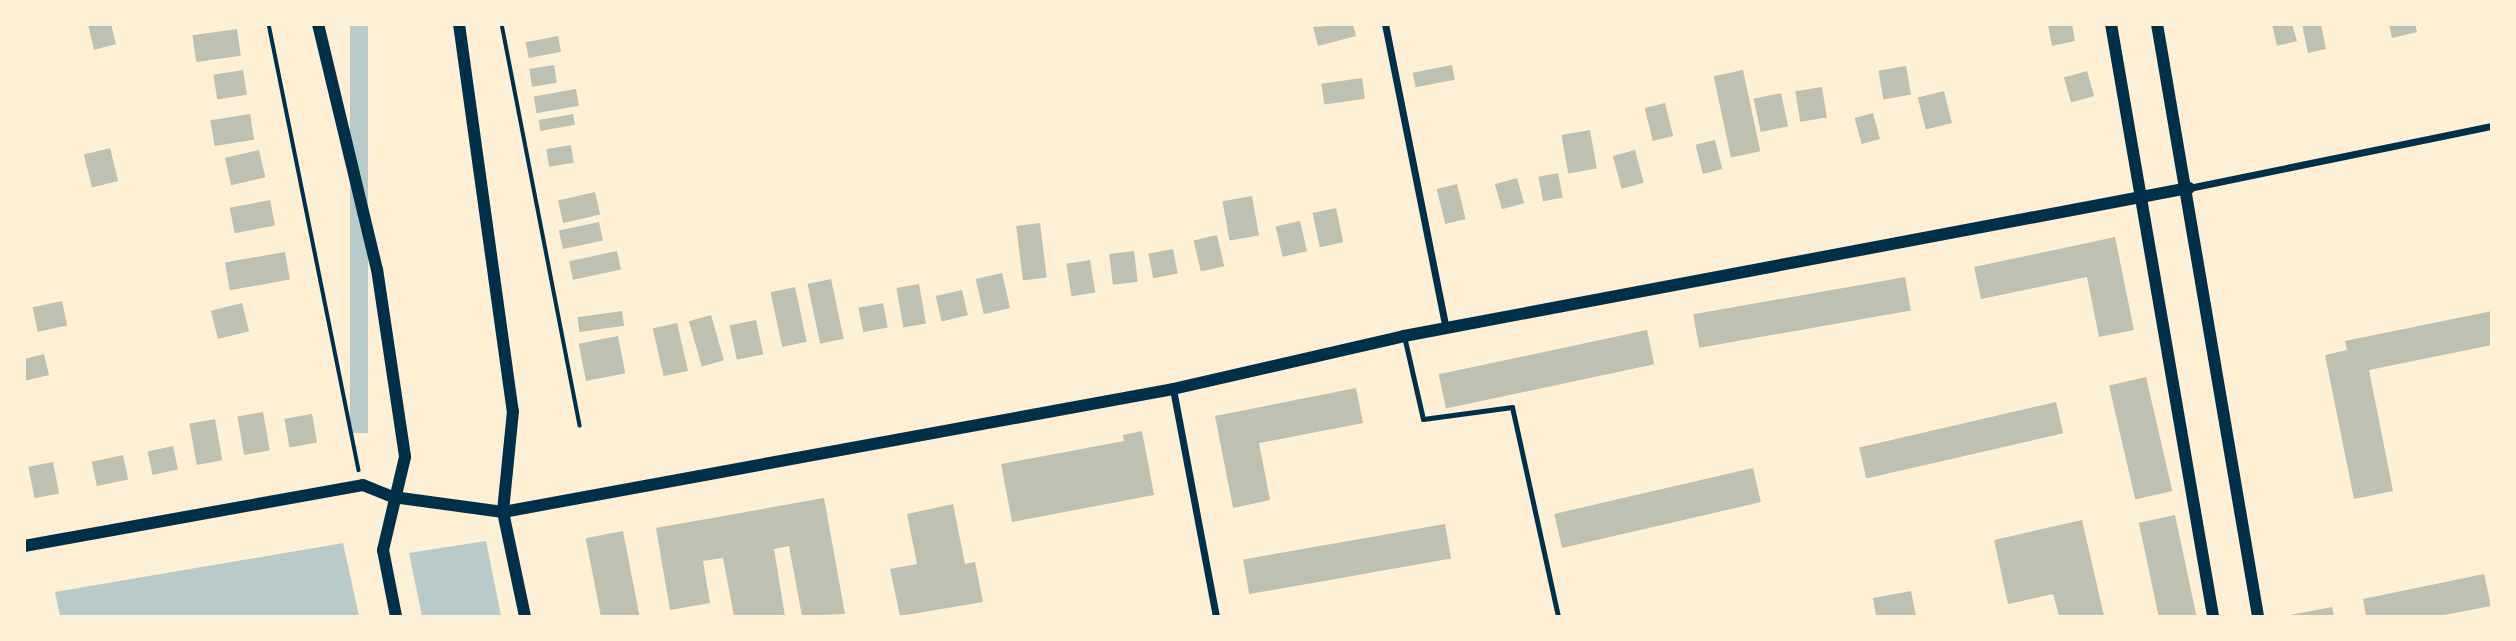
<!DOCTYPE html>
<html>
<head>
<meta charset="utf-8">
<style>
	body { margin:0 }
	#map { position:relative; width:2516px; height:641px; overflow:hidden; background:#fdf0d5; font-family:"Roboto Condensed",sans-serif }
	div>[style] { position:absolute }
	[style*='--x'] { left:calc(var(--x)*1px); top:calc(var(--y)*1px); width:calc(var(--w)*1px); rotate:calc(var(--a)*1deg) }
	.green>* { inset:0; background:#b9caca; transform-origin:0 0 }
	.building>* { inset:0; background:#bec0b2; transform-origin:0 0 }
	.path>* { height:3.5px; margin:-1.75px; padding:0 1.75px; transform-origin:1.75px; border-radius:1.75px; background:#003049 }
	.service>* { height:5px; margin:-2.5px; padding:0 2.5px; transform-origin:2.5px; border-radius:2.5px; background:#003049 }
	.minor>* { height:7px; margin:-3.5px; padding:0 3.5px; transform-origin:3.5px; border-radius:3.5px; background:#003049 }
	.tertiary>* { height:12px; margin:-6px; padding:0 6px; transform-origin:6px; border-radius:6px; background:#003049 }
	span { translate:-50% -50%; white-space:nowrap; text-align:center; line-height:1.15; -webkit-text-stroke:5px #fdf0d5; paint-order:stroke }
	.frame { position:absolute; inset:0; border:26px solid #fdf0d5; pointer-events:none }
</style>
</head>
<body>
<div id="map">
	<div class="green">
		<i style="left:350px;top:25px;width:18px;height:408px"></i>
		<i style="clip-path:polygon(486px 541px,501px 616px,422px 616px,409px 553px)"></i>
		<i style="clip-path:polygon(343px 543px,359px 616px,60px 616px,55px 592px)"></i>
	</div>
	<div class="building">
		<i style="clip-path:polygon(88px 24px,111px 24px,116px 44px,94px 50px)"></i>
		<i style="clip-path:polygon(1353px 24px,1356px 36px,1318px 46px,1313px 27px)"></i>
		<i style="clip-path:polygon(2048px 24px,2072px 24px,2075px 41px,2052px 46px)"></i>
		<i style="clip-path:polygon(2272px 24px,2292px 24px,2297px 41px,2277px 46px)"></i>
		<i style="clip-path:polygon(2302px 24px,2321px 24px,2326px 49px,2308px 53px)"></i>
		<i style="clip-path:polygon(2389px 24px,2415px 24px,2417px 32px,2392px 38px)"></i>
		<i style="left:237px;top:29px;width:27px;height:45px;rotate:82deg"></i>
		<i style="left:558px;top:36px;width:16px;height:33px;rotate:79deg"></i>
		<i style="left:554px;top:65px;width:18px;height:25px;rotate:81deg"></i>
		<i style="left:1452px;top:65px;width:15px;height:40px;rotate:79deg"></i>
		<i style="left:1906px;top:66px;width:29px;height:28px;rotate:80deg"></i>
		<i style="left:243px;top:70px;width:25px;height:30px;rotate:81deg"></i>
		<i style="left:1743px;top:70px;width:83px;height:30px;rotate:78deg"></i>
		<i style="left:2087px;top:71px;width:26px;height:24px;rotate:74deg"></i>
		<i style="left:1362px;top:78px;width:21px;height:41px;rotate:82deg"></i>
		<i style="left:1822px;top:87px;width:31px;height:27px;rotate:81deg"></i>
		<i style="left:576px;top:89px;width:17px;height:43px;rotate:80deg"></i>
		<i style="left:1944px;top:91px;width:33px;height:27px;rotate:76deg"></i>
		<i style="left:1781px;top:93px;width:34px;height:28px;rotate:78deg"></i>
		<i style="left:1665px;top:103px;width:34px;height:21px;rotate:76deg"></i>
		<i style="left:1873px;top:113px;width:27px;height:19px;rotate:75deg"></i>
		<i style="left:250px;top:114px;width:26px;height:40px;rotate:81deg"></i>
		<i style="left:573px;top:114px;width:11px;height:35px;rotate:80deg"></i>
		<i style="left:1590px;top:130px;width:39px;height:29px;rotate:80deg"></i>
		<i style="left:1715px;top:140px;width:30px;height:20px;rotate:76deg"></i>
		<i style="left:571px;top:145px;width:18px;height:25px;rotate:81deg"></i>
		<i style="left:110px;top:148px;width:34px;height:27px;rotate:76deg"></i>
		<i style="left:259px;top:150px;width:28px;height:35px;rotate:77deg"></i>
		<i style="left:1635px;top:150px;width:34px;height:23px;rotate:75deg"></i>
		<i style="left:1558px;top:173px;width:25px;height:20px;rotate:79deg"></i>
		<i style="left:1517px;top:178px;width:26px;height:23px;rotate:74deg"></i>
		<i style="left:1457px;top:184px;width:36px;height:21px;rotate:76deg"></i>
		<i style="left:595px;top:192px;width:23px;height:38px;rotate:77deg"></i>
		<i style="left:1252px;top:196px;width:40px;height:30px;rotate:80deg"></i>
		<i style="left:270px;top:200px;width:26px;height:41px;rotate:79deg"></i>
		<i style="left:1336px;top:208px;width:35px;height:24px;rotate:78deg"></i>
		<i style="left:1300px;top:221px;width:31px;height:25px;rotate:77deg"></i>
		<i style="left:599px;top:222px;width:19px;height:41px;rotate:78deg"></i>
		<i style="left:1040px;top:223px;width:55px;height:24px;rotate:83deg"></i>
		<i style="left:1217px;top:235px;width:32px;height:24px;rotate:77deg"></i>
		<i style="clip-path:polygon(2115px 237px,2134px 330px,2099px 337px,2087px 277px,1981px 299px,1974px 267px)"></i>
		<i style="left:1173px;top:249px;width:25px;height:25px;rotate:79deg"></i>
		<i style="left:617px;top:251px;width:19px;height:49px;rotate:78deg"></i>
		<i style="left:1134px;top:251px;width:31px;height:25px;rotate:83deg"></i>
		<i style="left:285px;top:252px;width:28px;height:61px;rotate:80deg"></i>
		<i style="left:1090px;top:260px;width:33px;height:24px;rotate:81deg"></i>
		<i style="left:1002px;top:273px;width:36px;height:27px;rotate:77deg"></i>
		<i style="left:1905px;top:277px;width:34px;height:215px;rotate:80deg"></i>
		<i style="left:831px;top:279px;width:61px;height:24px;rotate:78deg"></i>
		<i style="left:919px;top:284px;width:40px;height:23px;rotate:80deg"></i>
		<i style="left:795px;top:287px;width:56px;height:25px;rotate:78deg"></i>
		<i style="left:962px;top:290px;width:26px;height:27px;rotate:77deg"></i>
		<i style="left:62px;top:301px;width:25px;height:30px;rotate:78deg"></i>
		<i style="left:242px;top:303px;width:29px;height:32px;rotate:76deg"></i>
		<i style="left:883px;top:303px;width:25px;height:25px;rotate:79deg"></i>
		<i style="left:622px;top:311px;width:15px;height:45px;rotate:82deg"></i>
		<i style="clip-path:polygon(2492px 311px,2492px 345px,2369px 370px,2393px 491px,2354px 499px,2325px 355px,2347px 350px,2345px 341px)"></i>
		<i style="left:711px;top:315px;width:47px;height:23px;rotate:74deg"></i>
		<i style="left:756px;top:320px;width:35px;height:27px;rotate:78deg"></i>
		<i style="left:677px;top:323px;width:49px;height:25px;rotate:77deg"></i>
		<i style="left:1647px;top:330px;width:35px;height:213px;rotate:78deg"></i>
		<i style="left:618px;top:336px;width:38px;height:40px;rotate:79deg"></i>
		<i style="clip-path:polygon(44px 354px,49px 375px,24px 381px,24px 359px)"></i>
		<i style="left:2146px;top:377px;width:117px;height:38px;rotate:77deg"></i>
		<i style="clip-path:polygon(1356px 388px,1363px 423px,1259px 443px,1270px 500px,1233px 508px,1215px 416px)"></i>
		<i style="left:2056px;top:402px;width:32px;height:202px;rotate:77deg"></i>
		<i style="left:263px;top:412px;width:39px;height:26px;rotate:80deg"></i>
		<i style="left:312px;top:414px;width:29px;height:28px;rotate:80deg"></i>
		<i style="left:215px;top:419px;width:42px;height:26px;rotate:80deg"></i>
		<i style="clip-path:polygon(1142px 431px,1154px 495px,1012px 522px,1001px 464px,1124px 441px,1123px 435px)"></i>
		<i style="left:173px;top:446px;width:24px;height:26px;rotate:78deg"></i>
		<i style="left:123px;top:455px;width:25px;height:32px;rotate:78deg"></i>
		<i style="left:53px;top:462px;width:32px;height:25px;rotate:79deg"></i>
		<i style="left:1753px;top:468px;width:35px;height:204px;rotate:77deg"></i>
		<i style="clip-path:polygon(824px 498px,845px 614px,802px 616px,789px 546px,774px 549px,785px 616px,734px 616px,723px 558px,703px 561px,710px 603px,670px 610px,656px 528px)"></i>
		<i style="clip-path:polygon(953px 504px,965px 564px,975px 562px,983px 602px,900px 616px,890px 569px,917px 564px,907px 514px)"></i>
		<i style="left:2175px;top:515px;width:103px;height:37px;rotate:78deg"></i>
		<i style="clip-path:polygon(2082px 520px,2104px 616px,2059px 616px,2053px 594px,2008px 604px,1994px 540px)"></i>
		<i style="left:1445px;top:524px;width:35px;height:205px;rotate:80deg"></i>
		<i style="left:623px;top:531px;width:87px;height:38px;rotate:79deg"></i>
		<i style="clip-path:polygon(2484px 574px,2491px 606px,2439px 616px,2366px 616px,2363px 599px)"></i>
		<i style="clip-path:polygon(1911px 591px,1916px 616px,1876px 616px,1873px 598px)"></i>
		<i style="clip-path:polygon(2332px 607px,2334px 616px,2290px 616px,2290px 615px)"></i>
	</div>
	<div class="path">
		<i style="--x:269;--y:24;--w:455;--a:78.6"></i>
		<i style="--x:502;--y:24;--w:409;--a:79"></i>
	</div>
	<div class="service">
		<i style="--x:1404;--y:336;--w:85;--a:77.1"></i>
		<i style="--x:1423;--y:419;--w:90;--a:-7.7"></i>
		<i style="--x:1512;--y:407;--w:214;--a:77.6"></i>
	</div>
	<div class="minor">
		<i style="--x:1385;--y:24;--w:310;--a:78.7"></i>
		<i style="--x:2189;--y:188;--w:309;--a:-11.6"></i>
		<i style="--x:1173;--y:389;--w:231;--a:79.3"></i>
	</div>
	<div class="tertiary">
		<i style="--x:318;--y:24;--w:252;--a:76.5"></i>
		<i style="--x:377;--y:269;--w:190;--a:81.5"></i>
		<i style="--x:405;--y:457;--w:96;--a:103.3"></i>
		<i style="--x:383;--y:550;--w:67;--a:78.9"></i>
		<i style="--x:459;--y:24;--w:391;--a:82.1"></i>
		<i style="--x:513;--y:411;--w:101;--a:95.7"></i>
		<i style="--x:503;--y:512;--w:106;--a:78.1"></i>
		<i style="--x:2111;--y:24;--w:601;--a:80.22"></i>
		<i style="--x:2157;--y:24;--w:601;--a:80.32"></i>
		<i style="--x:24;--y:546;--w:344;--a:-10.2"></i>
		<i style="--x:363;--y:485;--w:32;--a:22"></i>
		<i style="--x:393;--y:497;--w:111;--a:7.8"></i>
		<i style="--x:503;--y:512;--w:681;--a:-10.4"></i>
		<i style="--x:1173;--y:389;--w:237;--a:-12.9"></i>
		<i style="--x:1404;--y:336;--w:799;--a:-10.68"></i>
	</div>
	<div class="frame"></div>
</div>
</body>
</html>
